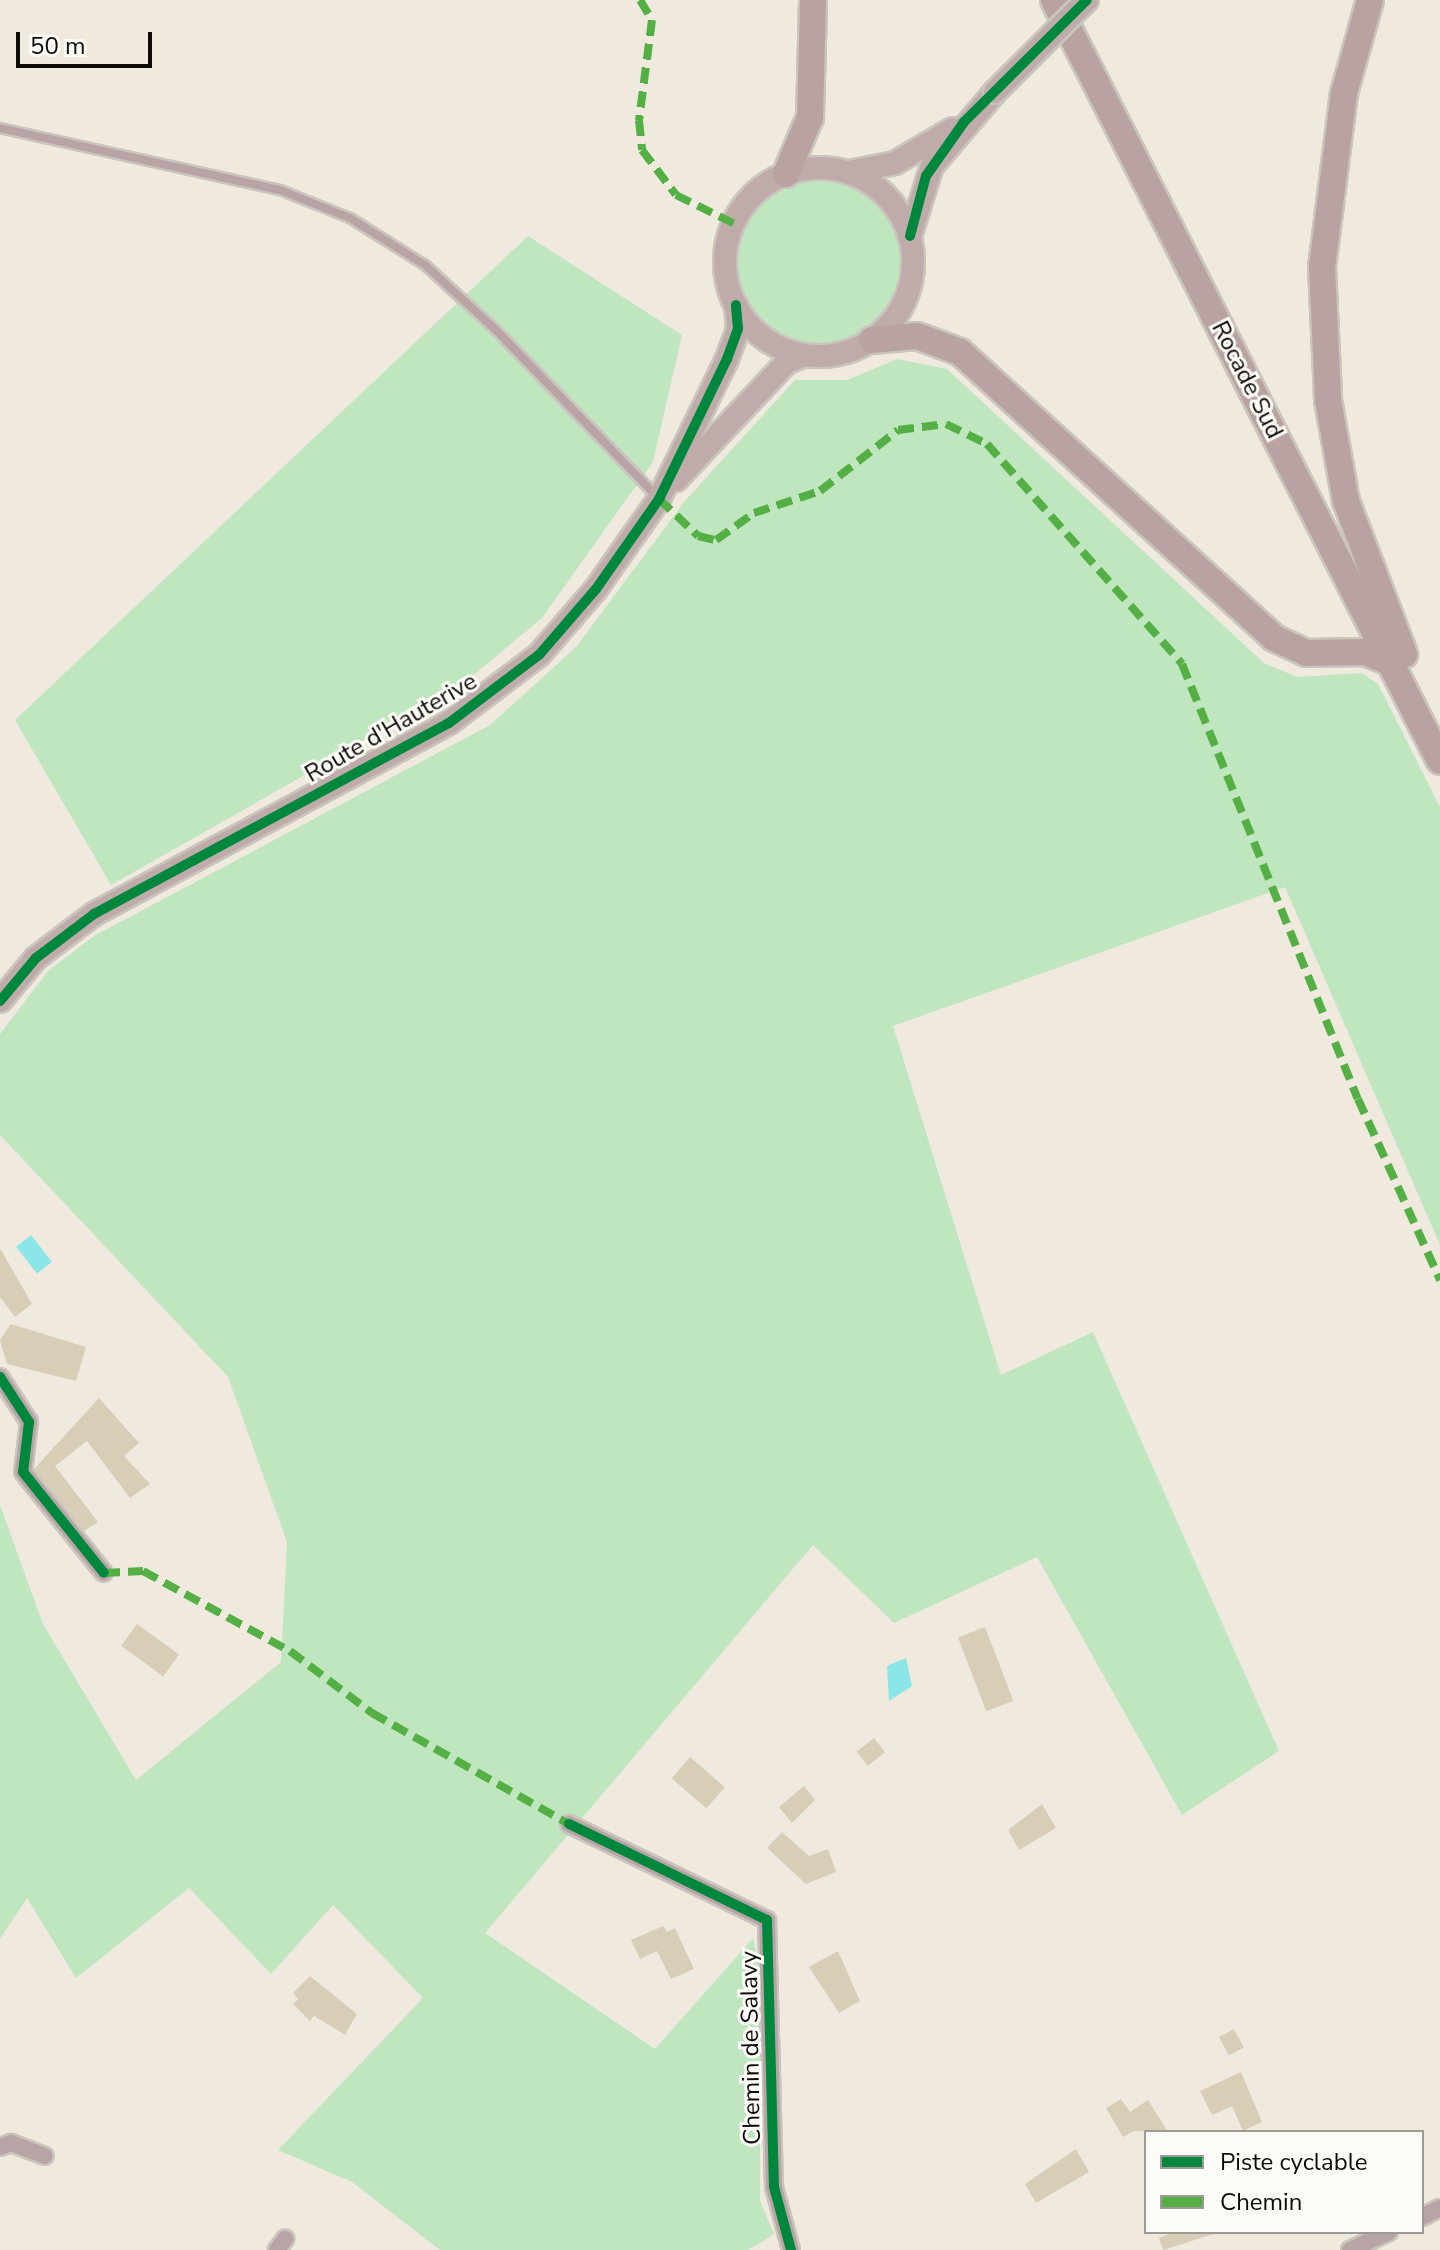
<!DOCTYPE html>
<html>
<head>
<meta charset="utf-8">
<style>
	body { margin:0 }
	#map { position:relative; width:1440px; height:2250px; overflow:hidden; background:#f0eade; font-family:"Nunito Sans",sans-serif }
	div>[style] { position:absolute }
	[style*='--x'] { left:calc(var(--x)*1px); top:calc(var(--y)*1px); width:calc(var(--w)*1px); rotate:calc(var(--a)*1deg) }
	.green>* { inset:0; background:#c0e6c0 }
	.round { border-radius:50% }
	.water>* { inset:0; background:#8ae6e7; transform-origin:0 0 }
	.building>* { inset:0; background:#d8ceb8; transform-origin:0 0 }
	.roads { filter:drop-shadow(2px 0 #cac5bd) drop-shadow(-2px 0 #cac5bd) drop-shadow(0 2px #cac5bd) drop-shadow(0 -2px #cac5bd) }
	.lane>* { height:8px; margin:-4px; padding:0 4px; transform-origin:4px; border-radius:4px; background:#b8a4a5 }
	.street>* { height:16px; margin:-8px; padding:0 8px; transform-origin:8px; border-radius:8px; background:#b8a4a5 }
	.secondary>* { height:22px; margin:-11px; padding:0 11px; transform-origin:11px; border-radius:11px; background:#bfacaa }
	.secondary>.ring { margin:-11px; padding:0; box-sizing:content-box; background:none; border:22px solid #bfacaa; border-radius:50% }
	.primary>* { height:26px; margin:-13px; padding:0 13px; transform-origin:13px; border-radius:13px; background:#b8a3a2 }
	.bridges { filter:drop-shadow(2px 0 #cac5bd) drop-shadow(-2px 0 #cac5bd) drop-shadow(0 2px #cac5bd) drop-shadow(0 -2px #cac5bd) }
	.secondary-bridge>* { height:22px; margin:-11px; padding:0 11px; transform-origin:11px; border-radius:11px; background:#bfacaa }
	.quiet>* { height:8px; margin-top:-4px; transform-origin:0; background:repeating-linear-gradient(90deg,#54b044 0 16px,transparent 0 24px) }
	.cycleway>* { height:10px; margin:-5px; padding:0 5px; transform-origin:5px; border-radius:5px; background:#00873e }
	span { translate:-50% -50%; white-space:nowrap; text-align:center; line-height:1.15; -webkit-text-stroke:6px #fdfbf7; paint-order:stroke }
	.street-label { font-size:24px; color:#0f0b05 }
	.legend { position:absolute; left:1144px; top:2130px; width:280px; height:104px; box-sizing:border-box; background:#fdfbf7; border:2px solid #9e9b96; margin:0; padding:10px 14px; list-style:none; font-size:24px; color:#0f0b05 }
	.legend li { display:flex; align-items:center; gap:16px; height:40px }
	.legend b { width:40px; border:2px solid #9e9b96 }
	.scale { position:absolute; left:16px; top:32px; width:136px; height:36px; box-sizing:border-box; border:4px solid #0f0b05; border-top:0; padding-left:10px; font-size:24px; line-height:28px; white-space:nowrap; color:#0f0b05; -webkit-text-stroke:6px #fdfbf7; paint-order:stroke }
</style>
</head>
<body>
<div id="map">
	<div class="green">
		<i class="round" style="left:738px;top:181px;width:162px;height:162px"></i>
		<i style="clip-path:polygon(528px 236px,682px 335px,653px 462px,542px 618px,458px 688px,111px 885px,15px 720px)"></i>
		<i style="clip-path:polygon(897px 359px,947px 369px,1264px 663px,1297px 677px,1362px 673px,1378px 684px,1440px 807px,1440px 1245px,1285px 887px,893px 1026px,1001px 1375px,1093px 1332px,1279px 1751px,1182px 1815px,1037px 1557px,894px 1623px,813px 1545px,485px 1933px,655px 2049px,753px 1938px,760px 1971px,760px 2201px,774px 2234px,748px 2250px,440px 2250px,352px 2182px,278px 2150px,423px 1998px,333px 1905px,271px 1974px,189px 1888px,76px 1978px,27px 1898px,0 1939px,0 1505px,43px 1624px,136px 1780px,281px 1662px,287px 1542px,228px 1377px,0 1135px,0 1034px,48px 971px,94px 936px,490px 725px,576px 647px,684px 502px,795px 380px,847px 380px)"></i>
	</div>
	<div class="water">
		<i style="left:31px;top:1235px;width:34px;height:19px;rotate:52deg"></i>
		<i style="clip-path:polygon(906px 1658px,912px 1686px,889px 1701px,887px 1666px)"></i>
	</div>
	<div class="building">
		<i style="clip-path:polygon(0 1248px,32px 1304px,15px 1317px,0 1297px)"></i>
		<i style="clip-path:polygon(11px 1324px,86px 1347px,76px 1381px,7px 1364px,0 1340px)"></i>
		<i style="clip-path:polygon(99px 1398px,139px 1443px,124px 1456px,150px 1484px,130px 1498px,87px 1441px,55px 1466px,98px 1522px,84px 1531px,34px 1469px)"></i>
		<i style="left:137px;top:1624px;width:52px;height:27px;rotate:36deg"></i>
		<i style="left:985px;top:1627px;width:79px;height:29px;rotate:69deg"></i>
		<i style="left:874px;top:1738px;width:18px;height:22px;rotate:52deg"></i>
		<i style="left:690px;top:1757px;width:46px;height:28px;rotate:41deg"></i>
		<i style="clip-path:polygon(804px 1786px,815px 1800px,792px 1823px,779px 1807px)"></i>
		<i style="clip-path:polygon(1042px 1804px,1056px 1828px,1019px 1850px,1008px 1830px)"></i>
		<i style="clip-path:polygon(782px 1832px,809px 1856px,828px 1849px,836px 1872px,806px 1884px,767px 1848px)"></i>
		<i style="clip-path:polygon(663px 1926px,667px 1932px,675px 1928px,694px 1969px,671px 1979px,657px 1951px,640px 1959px,631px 1940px)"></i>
		<i style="clip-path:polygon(838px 1951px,860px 2001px,839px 2013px,809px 1967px)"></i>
		<i style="clip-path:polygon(310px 1976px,357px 2014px,345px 2035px,314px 2016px,310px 2021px,293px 2004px,298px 1999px,293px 1993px)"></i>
		<i style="left:1234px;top:2029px;width:21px;height:17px;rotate:62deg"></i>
		<i style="clip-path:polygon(1241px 2072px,1262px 2122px,1243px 2131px,1232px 2106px,1212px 2115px,1200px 2091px)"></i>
		<i style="clip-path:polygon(1121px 2099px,1130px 2112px,1148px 2100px,1168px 2132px,1134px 2131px,1123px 2137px,1106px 2108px)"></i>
		<i style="clip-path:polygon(1076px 2149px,1089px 2172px,1036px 2203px,1025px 2184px)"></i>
		<i style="clip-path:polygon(1173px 2232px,1217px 2232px,1217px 2233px,1163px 2250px,1159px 2238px)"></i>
	</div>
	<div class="roads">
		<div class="lane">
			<i style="--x:0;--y:128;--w:287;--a:12.5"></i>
			<i style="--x:280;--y:190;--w:75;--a:21.8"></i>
			<i style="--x:350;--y:218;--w:89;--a:32.1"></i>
			<i style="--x:425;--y:265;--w:96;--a:42.5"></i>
			<i style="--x:496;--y:330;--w:233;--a:46"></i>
		</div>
		<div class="street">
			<i style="--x:0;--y:1377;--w:54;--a:57.2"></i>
			<i style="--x:29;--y:1422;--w:50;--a:96.8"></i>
			<i style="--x:23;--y:1472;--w:129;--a:51.3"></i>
			<i style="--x:569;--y:1824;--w:220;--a:25.9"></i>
			<i style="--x:767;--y:1920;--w:267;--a:88.5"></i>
			<i style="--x:774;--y:2187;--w:65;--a:74.9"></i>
			<i style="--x:0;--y:2147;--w:12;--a:-20"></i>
			<i style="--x:11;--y:2143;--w:36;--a:21"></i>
			<i style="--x:1422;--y:2217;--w:20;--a:-27"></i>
			<i style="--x:277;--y:2250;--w:14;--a:-54"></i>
			<i style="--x:1350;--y:2250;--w:43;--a:-24.8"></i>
		</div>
		<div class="secondary">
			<i class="ring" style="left:725px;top:168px;width:166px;height:166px"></i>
			<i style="--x:849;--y:172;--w:47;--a:-11.1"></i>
			<i style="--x:895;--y:163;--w:67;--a:-30.4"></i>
			<i style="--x:910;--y:236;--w:73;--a:-72.6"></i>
			<i style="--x:932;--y:166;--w:97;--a:-49.6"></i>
			<i style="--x:676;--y:480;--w:162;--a:-46.8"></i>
			<i style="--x:787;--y:362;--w:19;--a:-21"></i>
			<i style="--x:0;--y:1001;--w:56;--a:-50.1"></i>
			<i style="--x:36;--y:958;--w:73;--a:-37.2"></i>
			<i style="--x:94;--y:914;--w:403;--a:-28.3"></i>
			<i style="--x:449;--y:723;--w:113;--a:-37.1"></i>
			<i style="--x:539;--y:655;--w:87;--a:-49.2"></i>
			<i style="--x:596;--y:589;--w:110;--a:-55"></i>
			<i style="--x:659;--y:499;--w:156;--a:-64.1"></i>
			<i style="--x:727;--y:359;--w:32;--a:-70"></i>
			<i style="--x:738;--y:329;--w:24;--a:-95"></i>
		</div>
		<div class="primary">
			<i style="--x:1054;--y:0;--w:853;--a:63.1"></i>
			<i style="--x:1370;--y:0;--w:97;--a:105.6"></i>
			<i style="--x:1344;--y:93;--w:174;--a:97.2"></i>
			<i style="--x:1322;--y:266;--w:134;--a:87.4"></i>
			<i style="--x:1328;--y:400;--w:103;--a:79.9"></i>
			<i style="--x:1346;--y:501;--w:164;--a:69.2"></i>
			<i style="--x:786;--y:174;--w:62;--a:-67.2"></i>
			<i style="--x:810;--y:117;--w:117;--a:-88.5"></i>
			<i style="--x:872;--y:340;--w:45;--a:-5.1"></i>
			<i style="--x:917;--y:336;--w:46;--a:20.4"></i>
			<i style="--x:960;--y:352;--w:425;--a:42.3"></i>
			<i style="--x:1274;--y:638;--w:35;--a:25"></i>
			<i style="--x:1306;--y:653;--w:59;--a:-1"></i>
			<i style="--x:1365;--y:652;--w:27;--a:22"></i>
		</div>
	</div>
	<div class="bridges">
		<div class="secondary-bridge">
			<i style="--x:995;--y:92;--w:130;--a:-45"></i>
		</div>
	</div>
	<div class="quiet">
		<i style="--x:640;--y:0;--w:23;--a:59"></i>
		<i style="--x:652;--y:20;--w:101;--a:97.4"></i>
		<i style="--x:639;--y:120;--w:30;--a:84"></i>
		<i style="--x:642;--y:150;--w:56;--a:52.9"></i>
		<i style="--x:676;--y:195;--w:64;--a:26.2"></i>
		<i style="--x:659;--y:499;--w:54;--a:43.5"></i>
		<i style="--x:698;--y:536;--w:18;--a:13"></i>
		<i style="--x:716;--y:540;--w:47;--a:-35.4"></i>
		<i style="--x:754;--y:513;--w:70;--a:-18.4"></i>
		<i style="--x:820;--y:491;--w:99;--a:-38"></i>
		<i style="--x:898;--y:430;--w:48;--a:-7.1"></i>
		<i style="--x:946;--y:424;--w:46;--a:26"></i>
		<i style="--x:987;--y:444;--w:294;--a:48.4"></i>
		<i style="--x:1182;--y:664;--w:469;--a:68"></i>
		<i style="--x:1358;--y:1099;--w:199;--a:65.6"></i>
		<i style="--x:104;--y:1573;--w:39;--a:-3"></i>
		<i style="--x:143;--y:1571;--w:167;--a:28.6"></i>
		<i style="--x:290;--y:1651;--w:103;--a:37.1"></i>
		<i style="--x:372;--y:1713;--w:226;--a:29.4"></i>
	</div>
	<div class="cycleway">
		<i style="--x:910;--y:236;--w:62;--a:-75.1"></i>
		<i style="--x:926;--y:176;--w:66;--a:-54.9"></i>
		<i style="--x:964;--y:122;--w:173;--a:-44.8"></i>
		<i style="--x:0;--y:1001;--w:56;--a:-50.1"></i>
		<i style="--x:36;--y:958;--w:73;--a:-37.2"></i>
		<i style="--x:94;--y:914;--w:403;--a:-28.3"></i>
		<i style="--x:449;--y:723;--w:113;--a:-37.1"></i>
		<i style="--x:539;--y:655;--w:87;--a:-49.2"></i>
		<i style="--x:596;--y:589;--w:110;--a:-55"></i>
		<i style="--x:659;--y:499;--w:156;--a:-64.1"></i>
		<i style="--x:727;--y:359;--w:32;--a:-70"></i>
		<i style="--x:738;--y:329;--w:24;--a:-95"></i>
		<i style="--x:0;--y:1377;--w:54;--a:57.2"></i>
		<i style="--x:29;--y:1422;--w:50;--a:96.8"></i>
		<i style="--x:23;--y:1472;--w:129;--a:51.3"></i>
		<i style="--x:569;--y:1824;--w:220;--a:25.9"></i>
		<i style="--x:767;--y:1920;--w:267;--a:88.5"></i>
		<i style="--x:774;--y:2187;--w:65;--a:74.9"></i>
	</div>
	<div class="street-label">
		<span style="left:1247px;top:380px;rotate:63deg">Rocade Sud</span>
		<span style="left:391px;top:728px;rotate:-30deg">Route d'Hauterive</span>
		<span style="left:751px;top:2048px;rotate:-91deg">Chemin de Salavy</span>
	</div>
	<ul class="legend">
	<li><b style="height:10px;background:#00873e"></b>Piste cyclable</li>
	<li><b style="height:10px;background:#54b044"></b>Chemin</li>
	</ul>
	<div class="scale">50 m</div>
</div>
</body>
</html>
